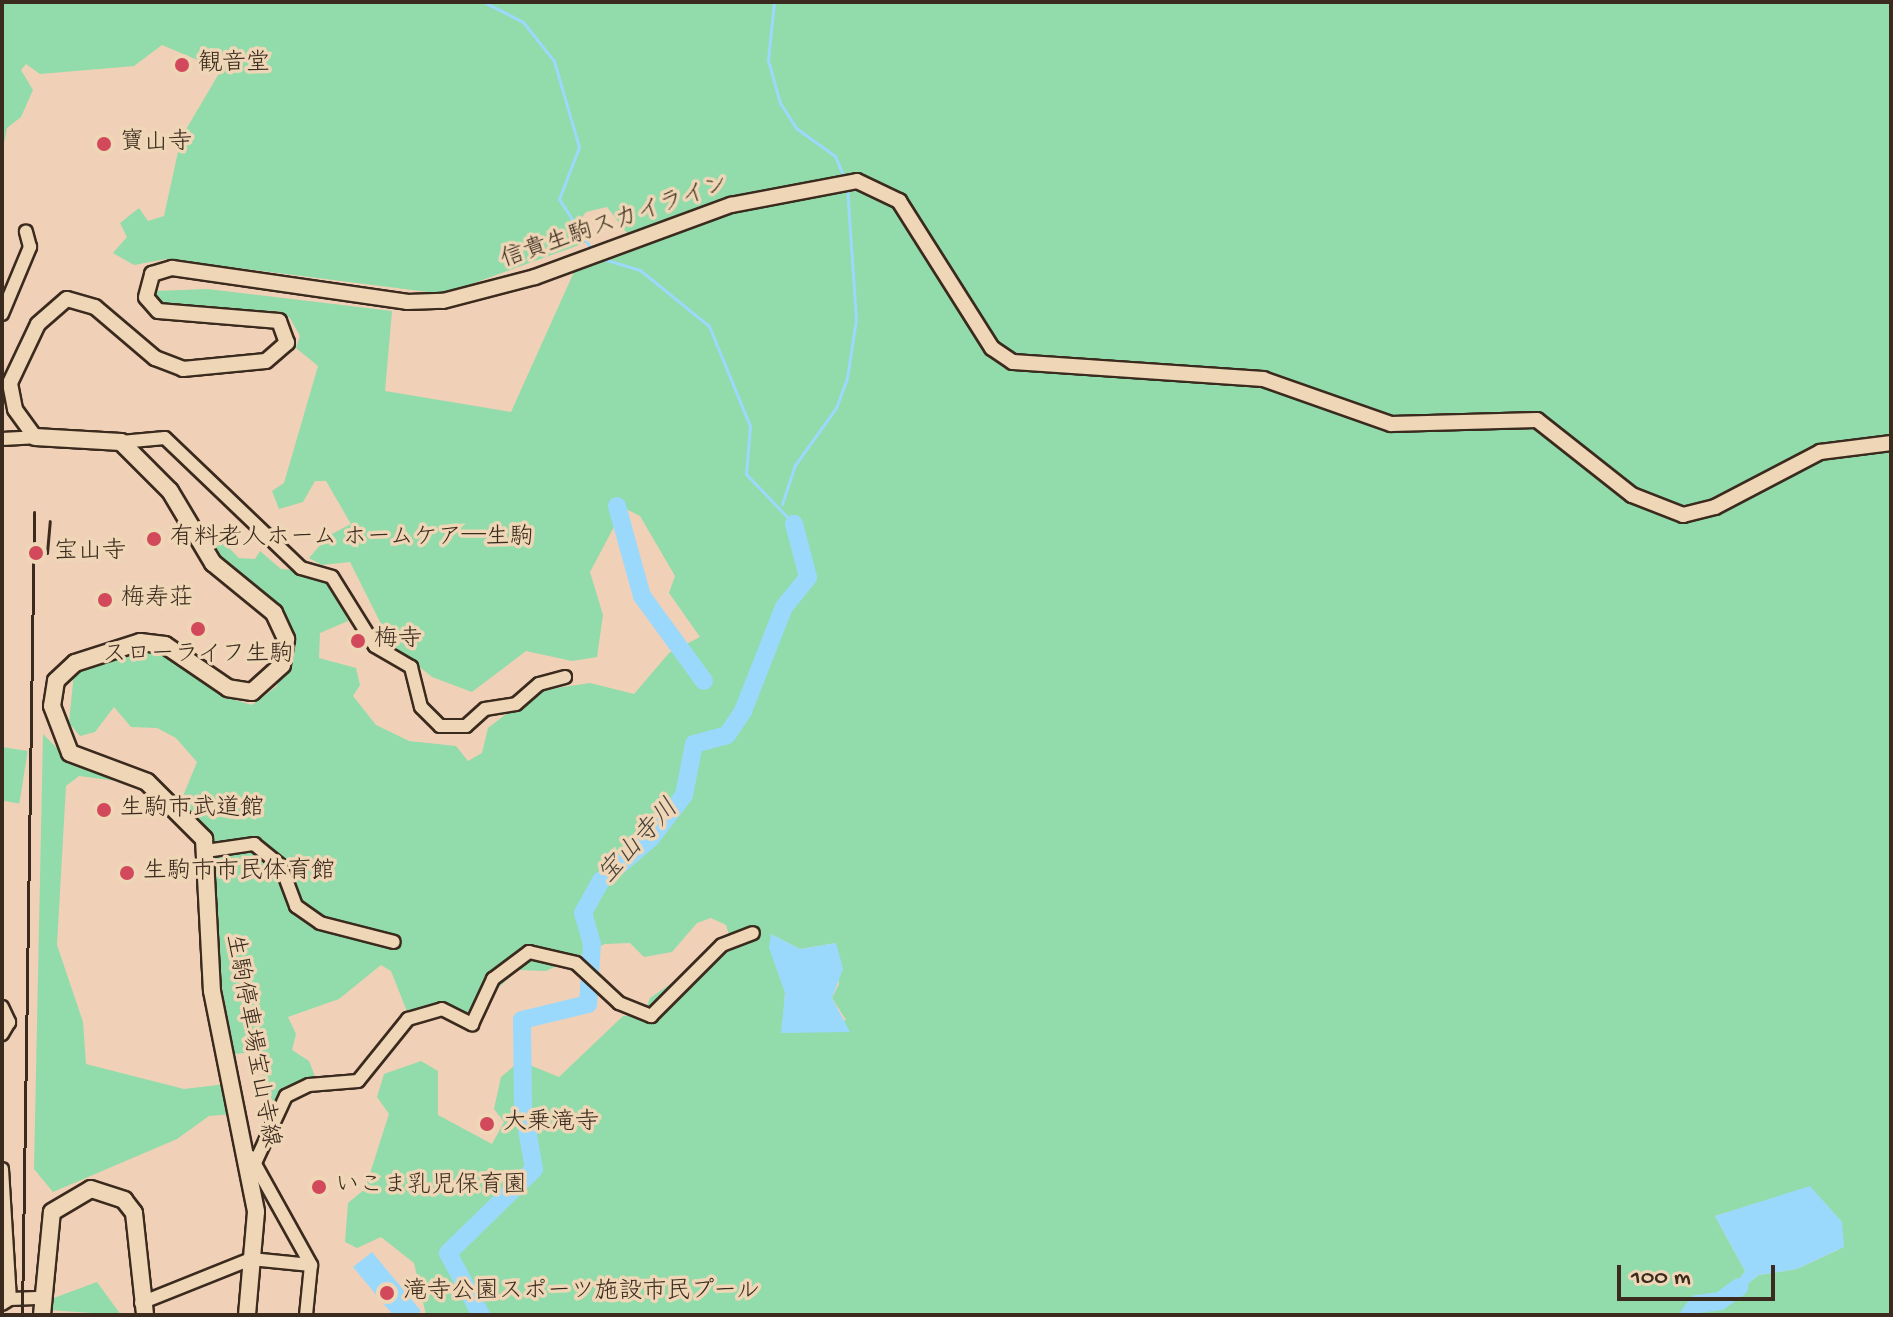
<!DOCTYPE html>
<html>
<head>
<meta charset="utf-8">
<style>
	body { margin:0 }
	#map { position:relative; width:1893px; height:1317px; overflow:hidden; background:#f0d1b7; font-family:"Gochi Hand","Klee One",sans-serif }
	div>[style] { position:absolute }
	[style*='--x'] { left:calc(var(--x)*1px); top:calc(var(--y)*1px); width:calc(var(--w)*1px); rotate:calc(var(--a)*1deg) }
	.green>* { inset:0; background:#92dbab; transform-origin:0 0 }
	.water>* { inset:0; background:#9bd9fc }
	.stream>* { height:3px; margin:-1.5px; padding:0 1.5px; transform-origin:1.5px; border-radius:1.5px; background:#9bd9fc }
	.river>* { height:18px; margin:-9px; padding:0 9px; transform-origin:9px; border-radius:9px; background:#9bd9fc }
	.roads { filter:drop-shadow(2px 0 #3b2a1e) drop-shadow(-2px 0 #3b2a1e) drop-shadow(0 2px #3b2a1e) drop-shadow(0 -2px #3b2a1e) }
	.minor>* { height:12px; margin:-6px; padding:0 6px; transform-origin:6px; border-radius:6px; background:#eed6b6 }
	.tertiary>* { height:14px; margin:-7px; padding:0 7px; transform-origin:7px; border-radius:7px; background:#eed6b6 }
	.secondary>* { height:16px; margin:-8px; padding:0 8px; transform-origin:8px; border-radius:8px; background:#eed6b6 }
	.rail>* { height:3px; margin:-1.5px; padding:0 1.5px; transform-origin:1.5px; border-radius:1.5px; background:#3b2a1e }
	.dots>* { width:22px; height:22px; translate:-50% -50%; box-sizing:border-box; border:4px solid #eed6b6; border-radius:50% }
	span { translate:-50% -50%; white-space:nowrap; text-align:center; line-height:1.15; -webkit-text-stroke:7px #eed6b6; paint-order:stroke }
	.poi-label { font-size:24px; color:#3b2a1e }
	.left { translate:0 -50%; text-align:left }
	.street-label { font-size:24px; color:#3b2a1e }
	.water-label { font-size:26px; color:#49443f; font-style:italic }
	.frame { position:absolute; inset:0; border:4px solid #3b2a1e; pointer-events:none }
	.scale { position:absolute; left:1617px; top:1265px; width:158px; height:36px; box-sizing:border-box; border:4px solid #3b2a1e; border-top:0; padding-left:10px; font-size:24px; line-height:28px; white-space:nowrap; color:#3b2a1e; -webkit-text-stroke:6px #eed6b6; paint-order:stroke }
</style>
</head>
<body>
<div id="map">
	<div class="green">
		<i style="clip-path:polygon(evenodd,2px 2px,1891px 2px,1891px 1315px,426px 1315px,414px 1263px,381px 1237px,357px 1248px,345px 1242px,348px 1203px,365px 1189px,389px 1114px,377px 1097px,384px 1074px,421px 1061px,438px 1071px,438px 1115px,492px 1144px,504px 1122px,494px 1109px,501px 1077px,520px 1061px,559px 1077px,623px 1016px,643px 1016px,650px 998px,731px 942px,726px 925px,711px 918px,697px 923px,672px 952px,644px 957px,630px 943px,605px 944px,546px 971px,518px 970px,469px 1014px,446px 1004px,408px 1014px,391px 971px,381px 965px,339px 999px,288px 1017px,296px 1034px,292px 1050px,309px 1061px,316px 1079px,281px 1089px,265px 1143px,263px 1066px,255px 1052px,235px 1054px,229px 1032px,214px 933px,213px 845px,181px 801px,197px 762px,176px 738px,157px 728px,131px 727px,114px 707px,95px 732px,80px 736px,69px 723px,74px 672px,95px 658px,139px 649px,175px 659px,235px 700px,252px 705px,277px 686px,294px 640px,285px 618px,224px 566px,205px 539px,213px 532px,239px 558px,255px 559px,260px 551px,281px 569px,306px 571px,335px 588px,348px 621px,320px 633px,319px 658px,356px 668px,360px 685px,353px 696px,376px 725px,409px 741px,456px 746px,468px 761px,482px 753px,488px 728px,536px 691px,590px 683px,634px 694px,669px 653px,700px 637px,669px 593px,675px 576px,640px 516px,624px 508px,590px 572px,603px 615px,597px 657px,572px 661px,526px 651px,472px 692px,432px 677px,391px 644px,350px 562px,322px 565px,309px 558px,328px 536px,351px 524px,326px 481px,315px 481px,303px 502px,279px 509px,272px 491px,284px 483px,318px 366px,296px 348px,300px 336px,290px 318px,278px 311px,189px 309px,155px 300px,155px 291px,207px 289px,392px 311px,385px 391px,511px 412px,574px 272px,634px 242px,607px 207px,586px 212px,581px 219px,590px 241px,444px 294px,166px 259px,134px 265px,113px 253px,127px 237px,120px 223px,139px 208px,148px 221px,164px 216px,181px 138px,221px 70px,162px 45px,134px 66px,40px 74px,26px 64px,21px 70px,33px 90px,21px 117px,7px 128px,2px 154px,2px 2px,771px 934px,800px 949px,836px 943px,839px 984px,832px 998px,846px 1020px,782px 1033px,785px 993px,771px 934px,2px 2px,1810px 1187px,1842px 1222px,1838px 1250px,1797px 1269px,1759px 1275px,1723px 1303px,1745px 1271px,1715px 1216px,1810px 1187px)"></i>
		<i style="clip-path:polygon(43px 734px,72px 763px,124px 782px,79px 776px,66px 786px,57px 945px,83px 1022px,86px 1064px,184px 1089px,226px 1084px,233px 1114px,209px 1116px,177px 1139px,53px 1192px,34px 1169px)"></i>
		<i style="left:2px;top:747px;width:26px;height:53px;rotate:9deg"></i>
		<i style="clip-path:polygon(97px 1282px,121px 1315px,49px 1310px,51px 1299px)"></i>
	</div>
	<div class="water">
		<i style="clip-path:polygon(771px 934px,800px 949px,836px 943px,843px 969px,832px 998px,850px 1032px,781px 1033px,785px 993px,769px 948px)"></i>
		<i style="clip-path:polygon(1810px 1186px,1842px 1222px,1844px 1247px,1797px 1269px,1759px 1275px,1723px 1303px,1745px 1271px,1715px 1216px)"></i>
		<i style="clip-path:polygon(372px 1252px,421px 1311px,416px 1315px,393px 1315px,353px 1267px)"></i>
	</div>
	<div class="stream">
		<i style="--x:484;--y:2;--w:44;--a:27.1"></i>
		<i style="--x:523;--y:22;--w:50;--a:51.5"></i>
		<i style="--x:554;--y:61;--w:90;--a:73.8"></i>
		<i style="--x:579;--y:147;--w:56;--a:111"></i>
		<i style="--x:559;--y:199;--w:61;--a:57.1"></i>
		<i style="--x:774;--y:2;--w:58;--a:95.9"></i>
		<i style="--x:768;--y:60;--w:45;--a:74.4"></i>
		<i style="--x:780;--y:103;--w:30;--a:57"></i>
		<i style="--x:796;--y:128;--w:48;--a:35.7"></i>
		<i style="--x:835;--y:156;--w:23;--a:67"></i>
		<i style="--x:600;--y:258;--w:42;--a:16.7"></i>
		<i style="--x:640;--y:270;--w:89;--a:39.1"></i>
		<i style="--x:709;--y:326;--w:108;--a:67.7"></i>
		<i style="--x:750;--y:426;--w:48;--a:94.8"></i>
		<i style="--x:746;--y:474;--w:69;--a:46.2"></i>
		<i style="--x:782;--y:504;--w:41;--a:-71.6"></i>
		<i style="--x:795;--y:465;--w:70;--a:-54.3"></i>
		<i style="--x:836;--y:408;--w:32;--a:-70"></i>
		<i style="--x:847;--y:378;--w:60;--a:-81.3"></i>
		<i style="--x:856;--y:319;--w:131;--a:-93.9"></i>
	</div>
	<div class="river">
		<i style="--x:617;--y:506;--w:93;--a:74.5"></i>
		<i style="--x:642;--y:596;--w:105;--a:53.9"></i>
		<i style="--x:481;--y:1315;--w:70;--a:-118"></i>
		<i style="--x:448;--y:1253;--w:120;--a:-44.3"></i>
		<i style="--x:534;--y:1169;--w:64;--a:-99.9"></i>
		<i style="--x:523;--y:1106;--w:86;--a:-90.7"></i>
		<i style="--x:522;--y:1020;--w:68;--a:-13.6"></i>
		<i style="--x:588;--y:1004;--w:60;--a:-86.2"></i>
		<i style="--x:592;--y:944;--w:32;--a:-106"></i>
		<i style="--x:583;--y:913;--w:37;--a:-61"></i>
		<i style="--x:601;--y:881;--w:66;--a:-40.7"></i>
		<i style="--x:651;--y:838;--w:54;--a:-52.5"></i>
		<i style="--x:684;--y:795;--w:52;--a:-78.9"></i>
		<i style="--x:694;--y:744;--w:34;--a:-15"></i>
		<i style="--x:727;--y:735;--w:29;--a:-56"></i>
		<i style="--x:743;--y:711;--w:112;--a:-68.5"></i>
		<i style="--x:784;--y:607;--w:38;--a:-51"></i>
		<i style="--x:808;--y:577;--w:55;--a:-104.8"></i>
		<i style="--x:1689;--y:1315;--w:14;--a:-54"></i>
		<i style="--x:1697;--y:1304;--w:23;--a:-7"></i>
		<i style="--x:1720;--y:1301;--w:24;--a:-36"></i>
	</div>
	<div class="roads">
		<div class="minor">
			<i style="--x:2;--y:314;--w:73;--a:-67.3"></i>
			<i style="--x:30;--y:247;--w:16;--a:-105"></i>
			<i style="--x:2;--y:439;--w:33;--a:-3"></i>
			<i style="--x:121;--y:442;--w:44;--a:-5.2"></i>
			<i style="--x:165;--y:438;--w:188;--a:43.7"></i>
			<i style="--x:301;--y:568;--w:32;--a:16"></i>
			<i style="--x:332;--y:577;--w:81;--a:58.1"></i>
			<i style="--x:375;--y:646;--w:42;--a:30.3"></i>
			<i style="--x:411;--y:667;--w:41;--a:76"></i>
			<i style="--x:421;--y:707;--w:27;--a:45"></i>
			<i style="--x:440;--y:726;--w:26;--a:0"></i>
			<i style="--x:466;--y:726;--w:25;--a:-42"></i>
			<i style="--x:485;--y:709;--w:31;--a:-9"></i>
			<i style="--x:516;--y:704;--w:30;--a:-41"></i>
			<i style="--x:539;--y:684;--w:27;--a:-15"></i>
			<i style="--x:206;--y:851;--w:49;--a:-8.3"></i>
			<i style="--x:254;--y:844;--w:35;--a:39"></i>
			<i style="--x:281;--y:866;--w:43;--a:69.4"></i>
			<i style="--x:296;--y:906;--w:29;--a:35"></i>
			<i style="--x:320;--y:923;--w:76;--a:14.4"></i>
			<i style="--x:2;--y:1007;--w:17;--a:65"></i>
			<i style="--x:9;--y:1022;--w:14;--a:120"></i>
			<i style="--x:251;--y:1157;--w:124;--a:60.9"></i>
			<i style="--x:311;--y:1265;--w:50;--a:95.7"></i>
			<i style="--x:255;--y:1163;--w:74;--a:-65.2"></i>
			<i style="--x:286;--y:1096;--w:25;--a:-26"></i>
			<i style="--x:309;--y:1085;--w:49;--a:-4.7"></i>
			<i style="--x:358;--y:1081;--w:80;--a:-51.1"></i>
			<i style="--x:408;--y:1019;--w:35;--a:-16"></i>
			<i style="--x:442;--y:1009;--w:34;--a:27"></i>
			<i style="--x:472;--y:1024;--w:50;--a:-65"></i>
			<i style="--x:493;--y:979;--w:45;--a:-36.9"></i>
			<i style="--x:529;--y:952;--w:48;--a:13.2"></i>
			<i style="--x:576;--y:963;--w:59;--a:42.9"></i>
			<i style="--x:619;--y:1003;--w:35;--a:22"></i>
			<i style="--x:651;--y:1016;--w:100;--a:-45"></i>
			<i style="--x:722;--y:945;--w:33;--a:-21"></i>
			<i style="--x:2;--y:1169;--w:130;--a:86.5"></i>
			<i style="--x:10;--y:1299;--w:9;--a:148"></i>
			<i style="--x:10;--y:1299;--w:33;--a:-2"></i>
			<i style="--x:141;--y:1303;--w:118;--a:-21.8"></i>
			<i style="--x:251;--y:1259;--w:60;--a:5.7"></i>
		</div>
		<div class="tertiary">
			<i style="--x:35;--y:437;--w:34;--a:-126"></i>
			<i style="--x:15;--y:409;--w:26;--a:-101"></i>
			<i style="--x:10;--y:383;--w:65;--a:-64.6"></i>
			<i style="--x:38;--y:324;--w:38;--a:-41"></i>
			<i style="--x:67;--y:299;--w:29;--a:16"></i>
			<i style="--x:95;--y:307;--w:79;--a:40.4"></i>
			<i style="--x:155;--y:358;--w:30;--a:21"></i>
			<i style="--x:183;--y:369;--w:83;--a:-5.5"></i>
			<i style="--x:266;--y:361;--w:28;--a:-41"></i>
			<i style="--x:287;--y:343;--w:23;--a:-110"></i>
			<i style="--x:279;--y:321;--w:121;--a:-175.3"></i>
			<i style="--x:158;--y:311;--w:18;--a:-131"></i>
			<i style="--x:146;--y:297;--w:24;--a:-75"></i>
			<i style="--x:152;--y:274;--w:21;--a:-17"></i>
			<i style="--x:172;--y:268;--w:237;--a:8.2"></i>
			<i style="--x:407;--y:302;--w:36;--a:-2"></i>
			<i style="--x:443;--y:301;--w:95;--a:-14.6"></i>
			<i style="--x:535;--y:277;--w:209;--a:-20.2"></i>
			<i style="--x:731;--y:205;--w:128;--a:-10.8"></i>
			<i style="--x:857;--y:181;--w:47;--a:25.5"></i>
			<i style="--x:899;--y:201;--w:174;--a:57.7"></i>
			<i style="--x:992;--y:348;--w:25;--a:34"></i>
			<i style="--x:1013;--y:362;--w:251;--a:3.9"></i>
			<i style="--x:1263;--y:379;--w:136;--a:19.4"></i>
			<i style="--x:1391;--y:424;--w:146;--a:-1.6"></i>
			<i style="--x:1537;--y:420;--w:121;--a:38.3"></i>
			<i style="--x:1632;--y:495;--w:55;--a:21.4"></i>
			<i style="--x:1683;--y:515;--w:33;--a:-14"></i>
			<i style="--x:1715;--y:507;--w:119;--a:-27.6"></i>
			<i style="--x:1820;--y:452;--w:72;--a:-7.2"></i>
		</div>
		<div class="secondary">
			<i style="--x:35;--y:437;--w:86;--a:3.3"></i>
			<i style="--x:121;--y:442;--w:69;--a:45"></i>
			<i style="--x:170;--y:491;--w:84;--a:59.2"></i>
			<i style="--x:213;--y:563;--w:79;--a:39.3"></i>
			<i style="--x:274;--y:613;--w:29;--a:65"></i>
			<i style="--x:286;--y:639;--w:26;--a:99"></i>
			<i style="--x:282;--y:665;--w:40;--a:138"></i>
			<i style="--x:252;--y:692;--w:24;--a:-171"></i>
			<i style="--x:228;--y:688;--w:76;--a:-145.7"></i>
			<i style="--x:165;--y:645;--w:25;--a:-173"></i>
			<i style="--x:140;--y:642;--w:68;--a:162.1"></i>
			<i style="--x:75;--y:663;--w:26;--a:137"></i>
			<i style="--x:56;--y:681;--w:25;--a:99"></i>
			<i style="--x:52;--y:706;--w:50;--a:69"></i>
			<i style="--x:70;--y:753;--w:82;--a:20.6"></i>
			<i style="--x:147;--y:782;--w:81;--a:45"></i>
			<i style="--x:204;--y:839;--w:152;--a:87"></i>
			<i style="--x:212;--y:991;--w:225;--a:78.7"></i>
			<i style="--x:256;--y:1212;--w:103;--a:95"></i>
			<i style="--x:42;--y:1315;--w:103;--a:-84.5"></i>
			<i style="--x:52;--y:1212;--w:45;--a:-30.5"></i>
			<i style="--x:91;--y:1189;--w:35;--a:18"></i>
			<i style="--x:124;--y:1200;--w:16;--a:52"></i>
			<i style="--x:134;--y:1213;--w:103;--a:83.8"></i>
		</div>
	</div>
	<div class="rail">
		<i style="--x:47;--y:553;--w:32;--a:-85"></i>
		<i style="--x:22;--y:1315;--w:803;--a:-89.14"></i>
	</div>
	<div class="dots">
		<i style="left:182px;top:65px;background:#d1495b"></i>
		<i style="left:104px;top:144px;background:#d1495b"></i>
		<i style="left:154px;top:539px;background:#d1495b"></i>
		<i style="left:36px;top:553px;background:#d1495b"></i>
		<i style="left:105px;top:600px;background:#d1495b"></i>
		<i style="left:198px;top:629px;background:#d1495b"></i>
		<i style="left:358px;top:641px;background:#d1495b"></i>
		<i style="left:104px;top:810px;background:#d1495b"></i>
		<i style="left:127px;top:873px;background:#d1495b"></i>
		<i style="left:487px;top:1124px;background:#d1495b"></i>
		<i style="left:319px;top:1187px;background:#d1495b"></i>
		<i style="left:387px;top:1293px;background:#d1495b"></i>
	</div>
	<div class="poi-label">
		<span class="left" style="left:198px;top:65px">観音堂</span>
		<span class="left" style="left:120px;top:144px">寶山寺</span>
		<span class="left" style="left:170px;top:539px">有料老人ホーム ホームケア―生駒</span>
		<span class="left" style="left:54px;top:553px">宝山寺</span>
		<span class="left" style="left:121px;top:600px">梅寿荘</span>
		<span class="left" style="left:374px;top:641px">梅寺</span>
		<span style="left:198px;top:656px">スローライフ生駒</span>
		<span class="left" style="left:120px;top:810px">生駒市武道館</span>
		<span class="left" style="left:143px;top:873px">生駒市市民体育館</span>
		<span class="left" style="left:503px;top:1124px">大乗滝寺</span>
		<span class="left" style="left:335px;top:1187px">いこま乳児保育園</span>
		<span class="left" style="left:403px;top:1293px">滝寺公園スポーツ施設市民プール</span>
	</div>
	<div class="street-label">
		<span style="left:615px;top:223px;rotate:-19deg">信貴生駒スカイライン</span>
		<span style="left:251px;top:1041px;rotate:80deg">生駒停車場宝山寺線</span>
	</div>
	<div class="water-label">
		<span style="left:640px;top:843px;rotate:-47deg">宝山寺川</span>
	</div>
	<div class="frame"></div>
	<div class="scale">100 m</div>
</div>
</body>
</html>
